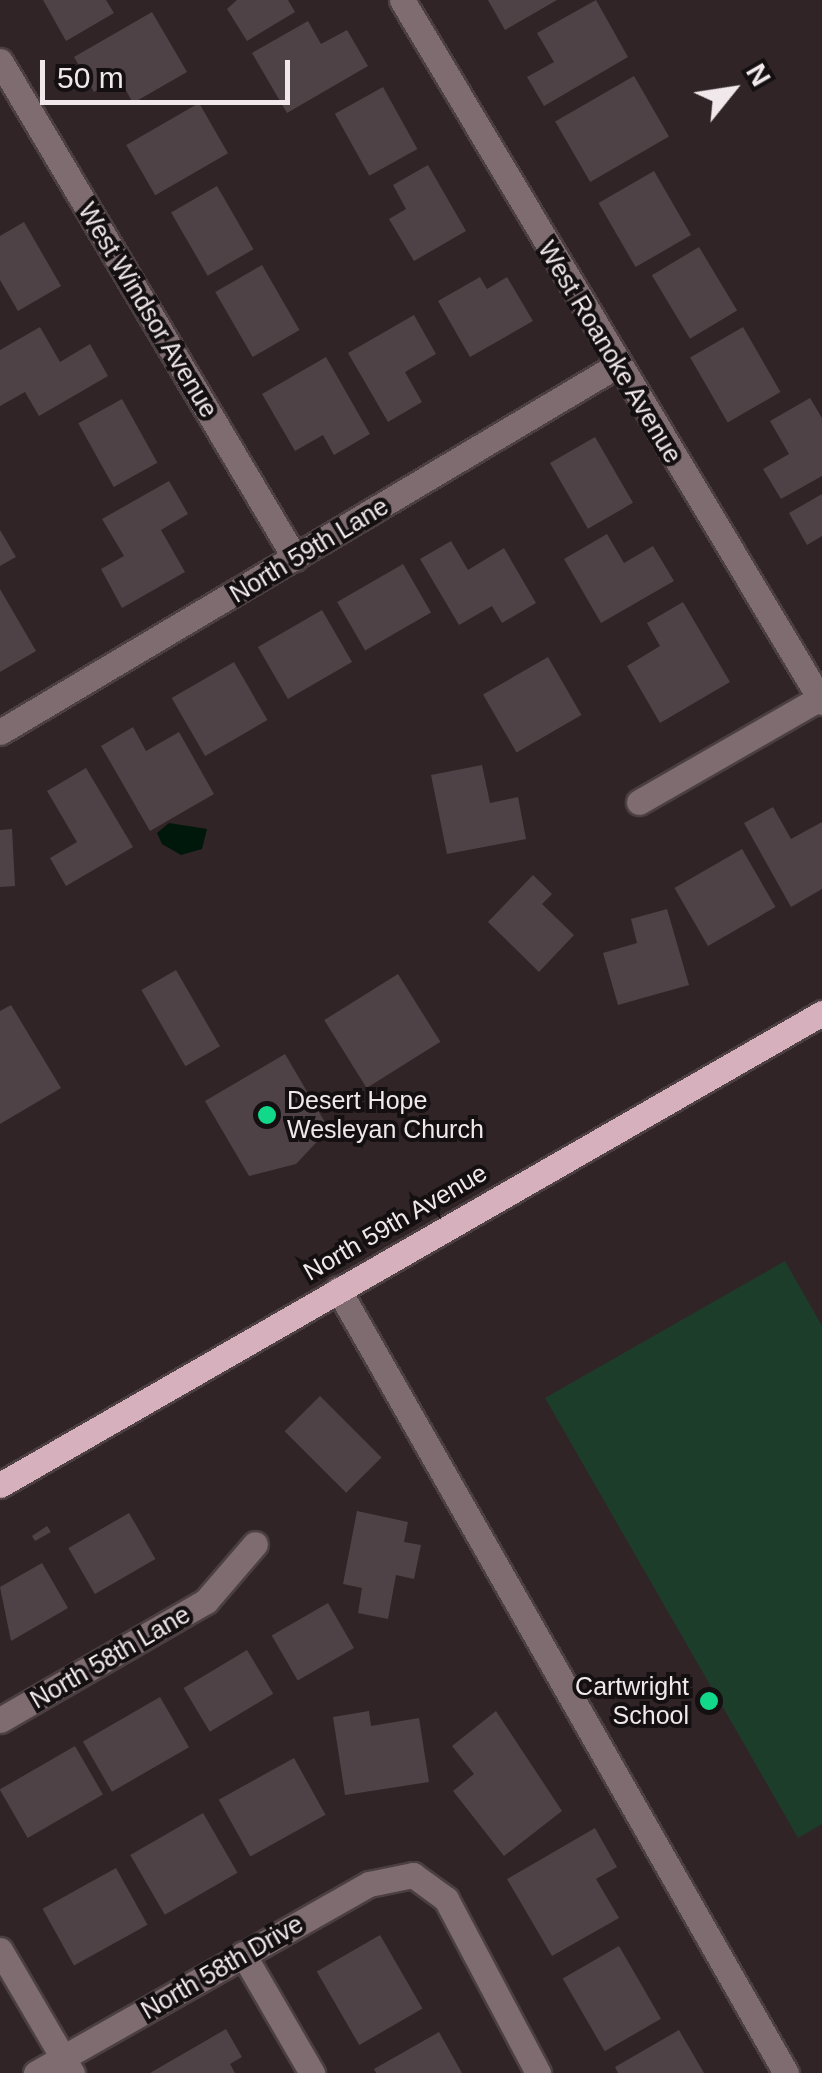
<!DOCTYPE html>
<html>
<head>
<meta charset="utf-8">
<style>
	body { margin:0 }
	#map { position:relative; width:822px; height:2073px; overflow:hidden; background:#302427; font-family:Helvetica,sans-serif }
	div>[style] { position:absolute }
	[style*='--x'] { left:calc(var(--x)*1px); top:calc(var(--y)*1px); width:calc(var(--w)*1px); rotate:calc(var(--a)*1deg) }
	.green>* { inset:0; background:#1d3d2b }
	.water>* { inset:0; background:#00180b }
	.building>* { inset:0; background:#4f4246; transform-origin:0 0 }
	.roads { filter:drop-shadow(2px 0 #4b3f42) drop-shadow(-2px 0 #4b3f42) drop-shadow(0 2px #4b3f42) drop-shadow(0 -2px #4b3f42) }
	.minor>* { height:25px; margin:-12.5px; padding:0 12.5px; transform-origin:12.5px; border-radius:12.5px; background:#7e6c71 }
	.major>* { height:25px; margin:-12.5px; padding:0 12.5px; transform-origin:12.5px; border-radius:12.5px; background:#d6b0bc }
	.dots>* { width:28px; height:28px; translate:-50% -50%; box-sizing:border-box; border:5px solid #140f10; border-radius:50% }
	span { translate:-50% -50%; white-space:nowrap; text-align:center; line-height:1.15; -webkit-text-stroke:8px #140f10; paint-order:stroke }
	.street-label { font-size:25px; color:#f1e8eb }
	.poi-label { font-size:25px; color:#f1e8eb }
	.left { translate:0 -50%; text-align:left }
	.right { translate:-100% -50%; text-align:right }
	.north { position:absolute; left:682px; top:40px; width:100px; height:100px; -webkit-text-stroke:8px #140f10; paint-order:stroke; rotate:60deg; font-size:28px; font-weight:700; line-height:40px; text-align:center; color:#f1e8eb }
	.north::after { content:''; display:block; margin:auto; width:35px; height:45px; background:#f1e8eb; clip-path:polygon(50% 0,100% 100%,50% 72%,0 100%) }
	.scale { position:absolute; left:40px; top:60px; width:250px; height:45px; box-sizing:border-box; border:5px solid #f1e8eb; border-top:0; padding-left:12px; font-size:30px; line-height:35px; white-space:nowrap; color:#f1e8eb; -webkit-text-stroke:8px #140f10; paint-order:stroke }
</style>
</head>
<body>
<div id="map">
	<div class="green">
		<i style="clip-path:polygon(785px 1261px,822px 1326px,822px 1824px,798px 1838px,545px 1398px)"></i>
	</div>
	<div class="water">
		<i style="clip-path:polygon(169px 823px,207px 829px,202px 849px,181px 855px,162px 844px,157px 833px)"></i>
	</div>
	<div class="building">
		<i style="clip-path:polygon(43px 0,106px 0,114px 13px,66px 41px)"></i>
		<i style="clip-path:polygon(288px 0,295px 12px,247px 41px,227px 9px,237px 0)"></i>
		<i style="clip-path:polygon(488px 0,557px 0,505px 30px)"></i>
		<i style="clip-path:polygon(596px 0,628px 57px,544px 106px,527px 77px,554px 62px,537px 33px)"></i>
		<i style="clip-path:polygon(152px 12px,187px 72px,133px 103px,119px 78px,94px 92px,74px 57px)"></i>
		<i style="clip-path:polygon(308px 21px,321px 44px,347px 30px,368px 66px,287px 113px,252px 53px)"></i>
		<i style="left:634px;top:76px;width:70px;height:91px;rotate:60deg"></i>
		<i style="left:383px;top:87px;width:71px;height:55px;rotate:61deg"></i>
		<i style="left:199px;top:103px;width:58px;height:84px;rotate:60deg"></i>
		<i style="clip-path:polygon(428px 165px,466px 231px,414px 261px,389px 219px,406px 209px,393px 185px)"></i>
		<i style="left:654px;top:171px;width:74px;height:64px;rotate:60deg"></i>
		<i style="left:217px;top:186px;width:73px;height:53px;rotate:60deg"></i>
		<i style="clip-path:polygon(24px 222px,61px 286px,18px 311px,0 280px,0 236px)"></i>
		<i style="left:699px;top:247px;width:74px;height:55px;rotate:59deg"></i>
		<i style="left:262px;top:265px;width:75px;height:54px;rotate:60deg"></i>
		<i style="clip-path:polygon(480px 277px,487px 289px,507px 277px,533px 321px,470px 357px,438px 301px)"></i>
		<i style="clip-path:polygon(414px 315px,436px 354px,405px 372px,422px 402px,388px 422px,348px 353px)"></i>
		<i style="clip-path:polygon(40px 327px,60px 362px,90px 344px,108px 376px,39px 416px,25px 392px,0 406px,0 350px)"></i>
		<i style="left:743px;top:327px;width:75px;height:61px;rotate:60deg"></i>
		<i style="clip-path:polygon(326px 357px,370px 434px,334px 455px,323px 435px,295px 451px,262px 394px)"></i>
		<i style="clip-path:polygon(810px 398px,822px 418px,822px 476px,781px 499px,763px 469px,789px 454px,770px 421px)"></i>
		<i style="left:122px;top:399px;width:73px;height:50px;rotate:61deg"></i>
		<i style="left:595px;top:437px;width:76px;height:52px;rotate:60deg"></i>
		<i style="clip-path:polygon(169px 481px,188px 514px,161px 530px,185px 572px,122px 608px,101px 569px,124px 556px,102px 519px)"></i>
		<i style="clip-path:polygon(822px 494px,822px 536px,807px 545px,789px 513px)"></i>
		<i style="clip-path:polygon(0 530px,16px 557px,0 566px)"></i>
		<i style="clip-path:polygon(607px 534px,624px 563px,653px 546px,674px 581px,601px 623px,564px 559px)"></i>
		<i style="clip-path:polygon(451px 541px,468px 570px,504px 548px,536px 603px,502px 623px,492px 606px,459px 625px,420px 559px)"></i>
		<i style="left:403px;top:564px;width:56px;height:76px;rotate:60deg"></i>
		<i style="clip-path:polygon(0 589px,36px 651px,0 672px)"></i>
		<i style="clip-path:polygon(683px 602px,730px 682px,660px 723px,627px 666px,660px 646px,647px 623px)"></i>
		<i style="left:322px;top:610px;width:60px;height:74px;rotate:60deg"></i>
		<i style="left:548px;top:657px;width:67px;height:75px;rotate:60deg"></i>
		<i style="left:234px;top:662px;width:67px;height:72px;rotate:60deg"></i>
		<i style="clip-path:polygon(133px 727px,146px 751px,179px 732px,214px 794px,150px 831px,101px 746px)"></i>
		<i style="clip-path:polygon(482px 765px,490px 803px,518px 797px,526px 839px,447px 854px,431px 775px)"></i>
		<i style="clip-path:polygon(86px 768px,133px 847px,66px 886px,50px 858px,77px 842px,47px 791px)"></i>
		<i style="clip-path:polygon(773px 807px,791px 839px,822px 822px,822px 889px,791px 907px,744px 823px)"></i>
		<i style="clip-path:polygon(12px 829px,15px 886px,0 887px,0 830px)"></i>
		<i style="left:742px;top:849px;width:67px;height:78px;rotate:60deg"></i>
		<i style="clip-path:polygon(533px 875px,552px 894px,542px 904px,574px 935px,539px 972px,488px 922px)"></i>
		<i style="clip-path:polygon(667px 909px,689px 985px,618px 1005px,603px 953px,637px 943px,631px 919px)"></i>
		<i style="left:176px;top:970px;width:88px;height:40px;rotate:60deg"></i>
		<i style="left:398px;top:974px;width:80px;height:87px;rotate:58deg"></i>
		<i style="clip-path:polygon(11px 1005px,61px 1088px,0 1124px,0 1011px)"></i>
		<i style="clip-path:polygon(285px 1054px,329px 1129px,296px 1164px,249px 1176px,205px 1101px)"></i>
		<i style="left:320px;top:1396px;width:87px;height:50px;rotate:45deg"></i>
		<i style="clip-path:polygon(357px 1511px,408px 1522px,404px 1542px,421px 1545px,414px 1579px,396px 1575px,388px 1619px,358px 1613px,362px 1588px,343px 1584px)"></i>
		<i style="left:129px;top:1513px;width:53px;height:70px;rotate:60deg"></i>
		<i style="clip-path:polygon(47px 1526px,51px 1532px,35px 1541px,32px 1536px)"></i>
		<i style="clip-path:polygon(42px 1563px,68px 1608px,11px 1641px,0 1587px)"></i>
		<i style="left:328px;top:1603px;width:52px;height:65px;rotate:60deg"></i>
		<i style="left:247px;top:1650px;width:51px;height:74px;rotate:59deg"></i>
		<i style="left:160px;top:1697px;width:58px;height:89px;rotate:60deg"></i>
		<i style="clip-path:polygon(369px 1711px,371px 1726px,419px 1718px,429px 1782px,345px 1795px,333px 1717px)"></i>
		<i style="clip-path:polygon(496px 1711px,562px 1811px,504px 1856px,453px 1791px,474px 1774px,452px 1746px)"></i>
		<i style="left:75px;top:1746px;width:56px;height:87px;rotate:60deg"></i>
		<i style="left:294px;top:1758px;width:65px;height:86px;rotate:61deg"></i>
		<i style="left:203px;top:1813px;width:69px;height:84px;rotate:60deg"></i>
		<i style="clip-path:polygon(595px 1828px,617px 1867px,596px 1879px,619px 1918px,552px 1956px,507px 1879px)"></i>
		<i style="left:116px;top:1868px;width:65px;height:84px;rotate:61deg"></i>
		<i style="left:380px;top:1935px;width:85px;height:73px;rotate:60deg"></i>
		<i style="left:619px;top:1946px;width:84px;height:65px;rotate:60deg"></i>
		<i style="clip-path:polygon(226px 2029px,242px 2057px,230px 2064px,235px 2073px,150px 2073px)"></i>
		<i style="clip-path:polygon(679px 2030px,704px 2073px,618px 2073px,615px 2067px)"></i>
		<i style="clip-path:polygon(439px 2032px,462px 2073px,376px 2073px,374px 2069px)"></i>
	</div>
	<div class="roads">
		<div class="minor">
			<i style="--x:402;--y:0;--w:818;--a:59.11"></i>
			<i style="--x:0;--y:61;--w:578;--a:59.31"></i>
			<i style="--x:0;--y:732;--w:717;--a:-30.72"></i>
			<i style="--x:639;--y:802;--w:209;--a:-29.9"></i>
			<i style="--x:338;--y:1289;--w:903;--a:60.26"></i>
			<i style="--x:0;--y:1720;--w:238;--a:-30"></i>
			<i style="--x:206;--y:1601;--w:75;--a:-49.3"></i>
			<i style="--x:0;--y:1950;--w:143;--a:59.7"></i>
			<i style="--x:243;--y:1954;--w:138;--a:59.9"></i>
			<i style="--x:36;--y:2073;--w:383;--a:-29.6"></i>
			<i style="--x:369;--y:1884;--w:45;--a:-11.6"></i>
			<i style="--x:413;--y:1875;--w:41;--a:36"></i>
			<i style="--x:446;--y:1899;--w:197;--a:62.1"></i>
		</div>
		<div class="major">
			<i style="--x:0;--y:1485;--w:948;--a:-29.86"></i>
		</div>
	</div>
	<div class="dots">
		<i style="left:267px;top:1115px;background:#12d98a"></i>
		<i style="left:709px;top:1701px;background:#12d98a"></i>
	</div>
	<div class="street-label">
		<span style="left:148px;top:310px;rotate:59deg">West Windsor Avenue</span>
		<span style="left:610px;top:352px;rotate:59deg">West Roanoke Avenue</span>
		<span style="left:309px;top:550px;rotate:-31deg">North 59th Lane</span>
		<span style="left:395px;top:1222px;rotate:-30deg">North 59th Avenue</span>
		<span style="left:110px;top:1657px;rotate:-30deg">North 58th Lane</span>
		<span style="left:222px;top:1967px;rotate:-30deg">North 58th Drive</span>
	</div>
	<div class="poi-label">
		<span class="left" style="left:287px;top:1115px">Desert Hope<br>Wesleyan Church</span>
		<span class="right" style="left:689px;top:1701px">Cartwright<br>School</span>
	</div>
	<div class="north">N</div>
	<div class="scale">50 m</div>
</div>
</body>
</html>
